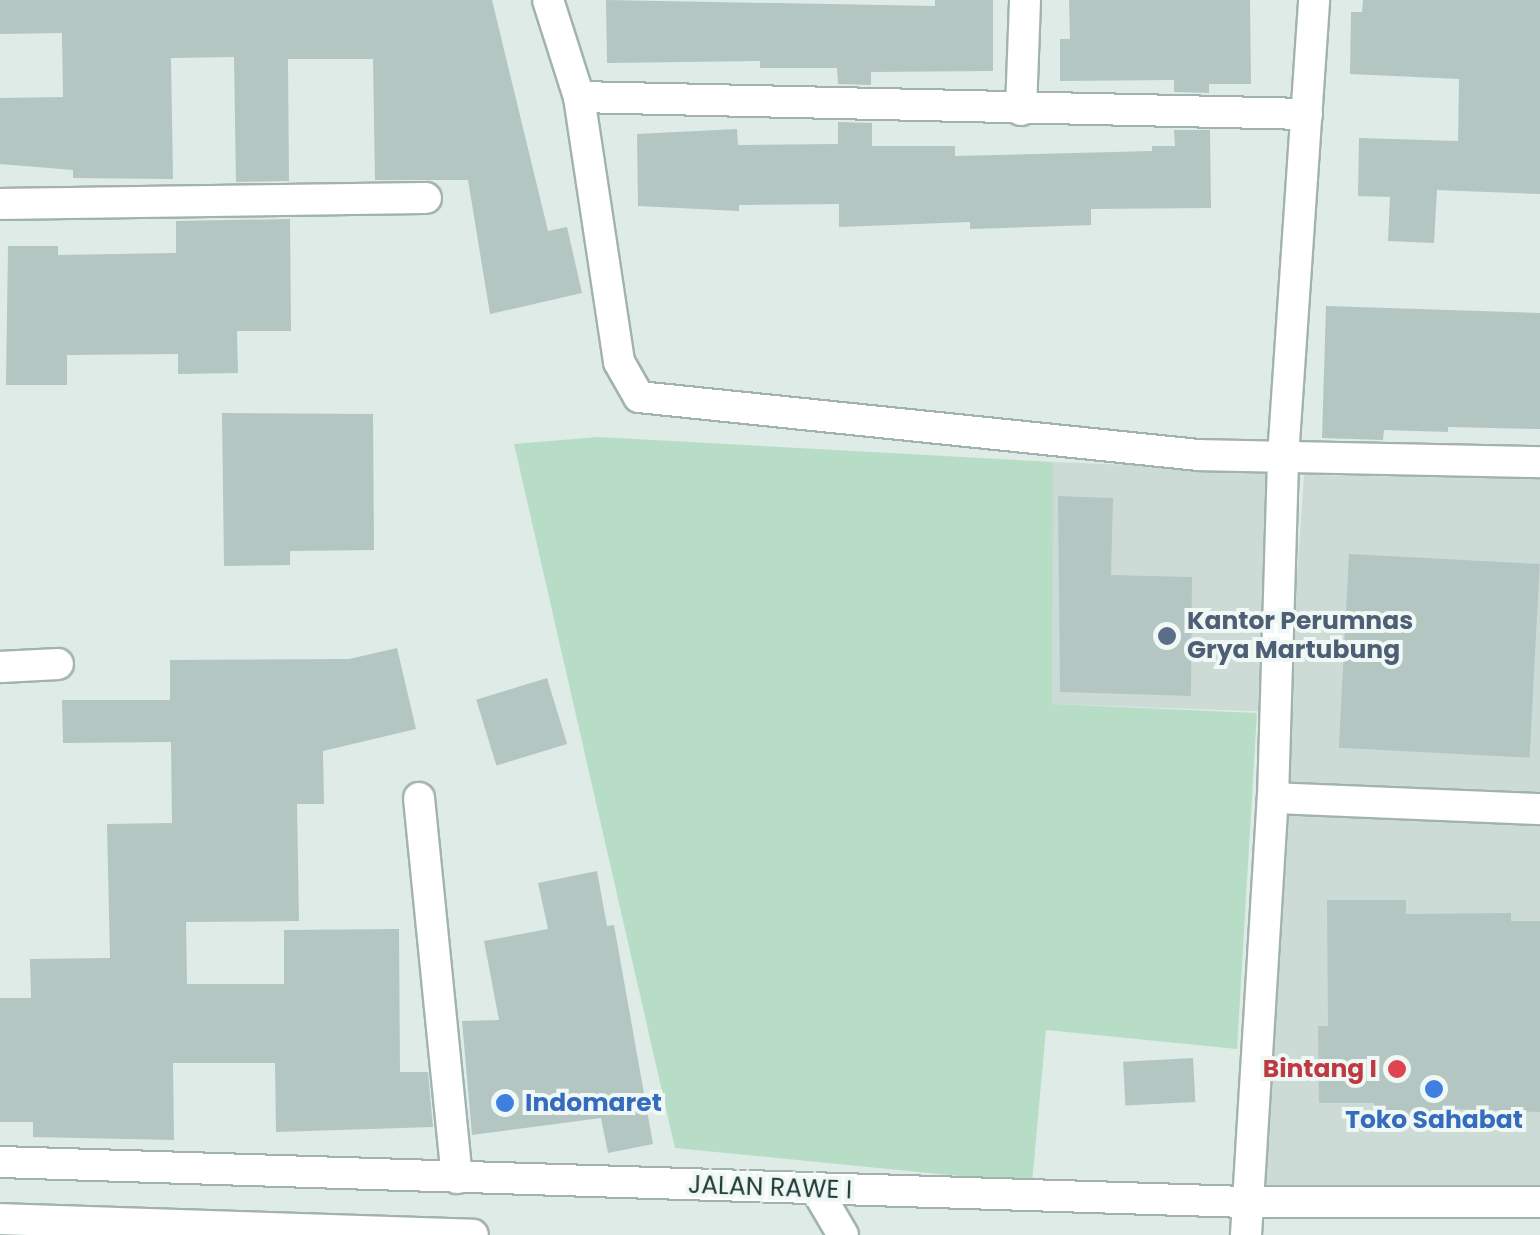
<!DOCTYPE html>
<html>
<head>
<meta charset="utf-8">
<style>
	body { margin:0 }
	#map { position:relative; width:1540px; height:1235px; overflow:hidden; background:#dfebe7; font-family:Poppins,sans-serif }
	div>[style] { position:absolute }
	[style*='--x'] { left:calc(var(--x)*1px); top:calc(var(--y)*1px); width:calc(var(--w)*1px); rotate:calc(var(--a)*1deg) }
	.built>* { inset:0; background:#cddbd7; transform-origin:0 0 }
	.green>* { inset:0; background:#b7ddc7 }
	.building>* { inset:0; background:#b4c6c1; transform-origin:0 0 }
	.roads { filter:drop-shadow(2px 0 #a2b3af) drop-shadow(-2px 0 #a2b3af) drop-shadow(0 2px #a2b3af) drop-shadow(0 -2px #a2b3af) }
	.street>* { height:30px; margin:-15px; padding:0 15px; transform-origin:15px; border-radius:15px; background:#fff }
	.secondary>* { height:30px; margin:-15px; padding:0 15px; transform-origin:15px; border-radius:15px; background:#fff }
	.dots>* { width:28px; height:28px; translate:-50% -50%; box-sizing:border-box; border:5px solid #f0f8f5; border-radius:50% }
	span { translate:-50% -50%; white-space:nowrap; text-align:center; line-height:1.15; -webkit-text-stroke:8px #f0f8f5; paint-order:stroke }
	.service-label { font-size:25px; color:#4e5e75; font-weight:700 }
	.left { translate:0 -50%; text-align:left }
	.health-label { font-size:25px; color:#be3a42; font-weight:700 }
	.right { translate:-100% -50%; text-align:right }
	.shop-label { font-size:25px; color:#366cbe; font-weight:700 }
	.street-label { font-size:25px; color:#203c38 }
</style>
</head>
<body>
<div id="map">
	<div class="built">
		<i style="left:1053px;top:462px;width:220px;height:242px;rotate:2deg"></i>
		<i style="clip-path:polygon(1304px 475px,1540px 479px,1540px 1192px,1255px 1193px)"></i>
	</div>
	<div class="green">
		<i style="clip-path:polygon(598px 437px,1053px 462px,1052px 704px,1257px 713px,1237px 1049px,1046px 1030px,1032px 1183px,675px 1148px,514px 444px)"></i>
	</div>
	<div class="building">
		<i style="clip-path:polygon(0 0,492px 0,548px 231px,567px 227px,582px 293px,490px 314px,468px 180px,375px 180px,373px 59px,288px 59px,289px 181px,236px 182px,234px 57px,171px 58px,173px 179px,73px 178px,73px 170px,0 164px,0 98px,63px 97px,62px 33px,0 34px)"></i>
		<i style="clip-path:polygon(606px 0,935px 6px,935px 0,993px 0,993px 71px,871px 72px,871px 85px,838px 84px,837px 68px,760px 68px,760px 61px,607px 63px)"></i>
		<i style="clip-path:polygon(1069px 0,1250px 0,1251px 84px,1209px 84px,1209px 93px,1174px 92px,1174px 80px,1060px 81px,1060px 39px,1070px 39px)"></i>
		<i style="clip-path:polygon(1363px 0,1540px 0,1540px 194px,1437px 190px,1434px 243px,1388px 241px,1390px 197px,1358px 196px,1359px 138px,1458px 141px,1459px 79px,1350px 74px,1351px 12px,1362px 12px)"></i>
		<i style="clip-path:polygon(838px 122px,872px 123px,872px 146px,955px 146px,955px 156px,1152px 151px,1152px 146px,1175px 146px,1174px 130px,1210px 130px,1211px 208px,1091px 209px,1091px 225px,970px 229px,970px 222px,839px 227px,839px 204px,739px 205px,739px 211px,638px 206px,637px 134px,737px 129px,738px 145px,838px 144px)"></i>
		<i style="clip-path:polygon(290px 219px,291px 331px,237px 331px,238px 373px,178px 374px,178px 354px,67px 355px,67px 385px,6px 385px,8px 246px,58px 246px,58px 255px,176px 253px,176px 221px)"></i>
		<i style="clip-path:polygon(1326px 306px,1540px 313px,1540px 429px,1448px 427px,1448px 432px,1384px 430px,1383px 440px,1322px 438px)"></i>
		<i style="clip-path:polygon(222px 413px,373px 414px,374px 550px,290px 551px,290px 565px,224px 566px)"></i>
		<i style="clip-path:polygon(1058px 496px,1113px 498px,1111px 575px,1192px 577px,1191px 696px,1060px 692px)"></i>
		<i style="left:1349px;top:554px;width:191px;height:194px;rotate:3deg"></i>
		<i style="clip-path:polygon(397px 648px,416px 729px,323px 751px,324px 804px,297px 804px,299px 921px,186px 922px,187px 984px,284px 984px,284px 930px,399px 929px,400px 1072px,428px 1072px,433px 1127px,276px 1132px,275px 1063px,173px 1063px,174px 1140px,33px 1137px,33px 1122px,0 1122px,0 998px,31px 998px,30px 959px,110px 958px,107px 824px,172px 823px,171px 742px,63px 743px,62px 700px,170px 700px,170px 660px,349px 659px)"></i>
		<i style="left:547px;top:678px;width:69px;height:74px;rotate:73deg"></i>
		<i style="clip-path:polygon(597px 871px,607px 926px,614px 925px,653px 1144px,608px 1153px,601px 1118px,472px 1135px,462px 1021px,499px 1020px,484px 941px,548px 929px,538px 883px)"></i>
		<i style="clip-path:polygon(1327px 900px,1406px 900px,1406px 914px,1511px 913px,1511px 921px,1540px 921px,1540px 1112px,1452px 1109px,1452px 1125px,1374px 1122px,1374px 1103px,1319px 1103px,1318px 1026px,1328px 1026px)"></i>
		<i style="left:1193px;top:1058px;width:44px;height:70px;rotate:87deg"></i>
	</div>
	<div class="roads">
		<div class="street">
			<i style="--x:548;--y:0;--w:102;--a:72.3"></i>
			<i style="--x:579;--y:97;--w:268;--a:81.4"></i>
			<i style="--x:619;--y:362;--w:40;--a:60.3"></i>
			<i style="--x:639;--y:397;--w:562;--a:5.92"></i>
			<i style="--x:1198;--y:455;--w:342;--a:1.2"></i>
			<i style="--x:579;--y:97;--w:728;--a:1.34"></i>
			<i style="--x:1021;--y:110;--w:110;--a:-87.9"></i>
			<i style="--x:0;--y:204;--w:426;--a:-0.8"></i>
			<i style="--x:0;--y:667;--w:58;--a:-3"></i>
			<i style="--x:419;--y:798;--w:382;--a:84.3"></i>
			<i style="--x:1273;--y:798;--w:267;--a:2.4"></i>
			<i style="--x:1246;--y:1235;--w:438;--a:-86.5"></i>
			<i style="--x:1273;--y:798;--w:341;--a:-88.3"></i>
			<i style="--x:1283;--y:457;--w:458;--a:-86.1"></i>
		</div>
		<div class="secondary">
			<i style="--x:0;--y:1162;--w:1247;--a:1.84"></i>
			<i style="--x:1246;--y:1202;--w:294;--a:0"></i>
			<i style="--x:816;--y:1189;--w:53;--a:59.6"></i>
			<i style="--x:0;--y:1219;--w:473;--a:1.9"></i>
		</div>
	</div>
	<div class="dots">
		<i style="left:1167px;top:636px;background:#5c6f8a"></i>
		<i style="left:1397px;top:1069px;background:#e0444e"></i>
		<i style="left:1434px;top:1089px;background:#3f7fe0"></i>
		<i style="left:505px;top:1103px;background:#3f7fe0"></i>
	</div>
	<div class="service-label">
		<span class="left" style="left:1187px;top:636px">Kantor Perumnas<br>Grya Martubung</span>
	</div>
	<div class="health-label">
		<span class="right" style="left:1377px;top:1069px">Bintang I</span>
	</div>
	<div class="shop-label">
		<span class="left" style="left:525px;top:1103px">Indomaret</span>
		<span style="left:1434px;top:1120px">Toko Sahabat</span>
	</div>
	<div class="street-label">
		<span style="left:770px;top:1188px;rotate:2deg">JALAN RAWE I</span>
	</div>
</div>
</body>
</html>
